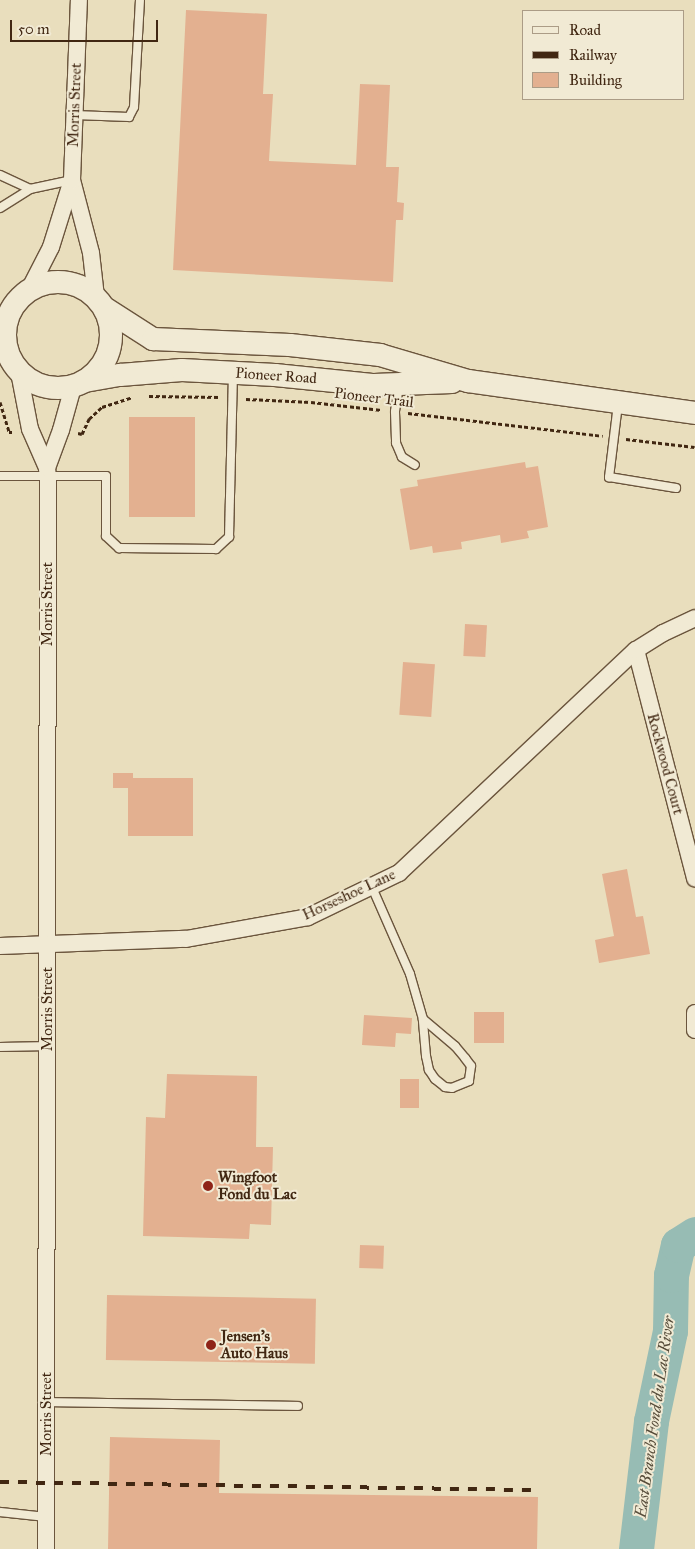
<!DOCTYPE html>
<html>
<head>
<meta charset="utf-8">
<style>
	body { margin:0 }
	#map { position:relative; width:695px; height:1549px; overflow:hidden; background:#e9debd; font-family:"IM FELL Great Primer",serif }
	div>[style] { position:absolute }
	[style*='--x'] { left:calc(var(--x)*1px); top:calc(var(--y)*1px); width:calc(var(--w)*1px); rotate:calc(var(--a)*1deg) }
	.river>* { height:35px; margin:-17.5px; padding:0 17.5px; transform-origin:17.5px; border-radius:17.5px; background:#97bcb4 }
	.building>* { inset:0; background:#e3b090; transform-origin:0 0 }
	.path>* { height:3px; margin-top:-1.5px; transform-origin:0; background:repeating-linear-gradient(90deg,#412712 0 4px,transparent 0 6.5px) }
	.roads { filter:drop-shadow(1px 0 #6b553d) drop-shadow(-1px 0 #6b553d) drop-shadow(0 1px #6b553d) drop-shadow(0 -1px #6b553d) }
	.lane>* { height:8px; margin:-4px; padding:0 4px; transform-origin:4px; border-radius:4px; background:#f1ead4 }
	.street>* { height:16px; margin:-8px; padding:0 8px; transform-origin:8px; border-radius:8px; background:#f1ead4 }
	.secondary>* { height:22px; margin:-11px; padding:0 11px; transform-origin:11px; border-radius:11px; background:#f1ead4 }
	.secondary>.ring { margin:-11px; padding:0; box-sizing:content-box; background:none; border:22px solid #f1ead4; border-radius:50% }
	.rail>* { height:4px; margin-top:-2px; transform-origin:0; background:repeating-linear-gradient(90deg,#412712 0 9px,transparent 0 18px) }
	.dots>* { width:14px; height:14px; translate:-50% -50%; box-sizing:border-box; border:2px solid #f1ead4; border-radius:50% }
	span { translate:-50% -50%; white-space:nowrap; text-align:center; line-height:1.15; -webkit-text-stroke:4px #f1ead4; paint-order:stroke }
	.street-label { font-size:15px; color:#412712 }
	.poi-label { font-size:15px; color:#412712; font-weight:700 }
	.left { translate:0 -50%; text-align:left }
	.water-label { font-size:16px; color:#564c3a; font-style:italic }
	.legend { position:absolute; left:522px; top:10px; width:162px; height:90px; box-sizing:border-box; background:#f1ead4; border:1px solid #ab9c86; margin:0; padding:6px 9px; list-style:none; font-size:15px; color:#412712 }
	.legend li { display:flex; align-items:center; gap:10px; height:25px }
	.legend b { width:25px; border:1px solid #ab9c86 }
	.scale { position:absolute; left:10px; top:20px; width:148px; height:22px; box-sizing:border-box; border:2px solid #412712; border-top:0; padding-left:6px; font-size:15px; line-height:18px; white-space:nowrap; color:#412712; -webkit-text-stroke:4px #f1ead4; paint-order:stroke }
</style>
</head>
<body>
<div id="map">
	<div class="river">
		<i style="--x:636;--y:1549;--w:129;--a:-83.3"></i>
		<i style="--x:651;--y:1421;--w:92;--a:-78.1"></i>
		<i style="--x:670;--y:1331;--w:56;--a:-89"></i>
		<i style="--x:671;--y:1275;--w:31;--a:-77"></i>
		<i style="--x:678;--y:1245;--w:20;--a:-33"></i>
	</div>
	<div class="building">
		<i style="clip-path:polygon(186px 10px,267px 14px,263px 94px,273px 94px,269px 161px,356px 165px,360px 84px,390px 85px,386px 167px,399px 167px,397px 202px,404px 203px,403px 220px,396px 220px,393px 282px,173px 270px)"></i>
		<i style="left:129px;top:417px;width:66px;height:100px"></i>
		<i style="clip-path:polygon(525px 462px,526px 468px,538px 466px,548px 527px,527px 531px,529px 538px,501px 543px,500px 535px,461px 542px,462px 549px,433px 553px,432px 546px,410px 550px,400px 489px,418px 486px,417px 480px)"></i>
		<i style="left:465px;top:624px;width:22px;height:32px;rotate:3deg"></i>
		<i style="left:403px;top:662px;width:32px;height:53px;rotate:4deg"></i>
		<i style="clip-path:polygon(113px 773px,133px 773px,133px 778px,193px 778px,193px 836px,128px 836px,128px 788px,113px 788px)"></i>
		<i style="clip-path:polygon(627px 869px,636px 917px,643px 916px,650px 954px,599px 963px,595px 940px,614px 936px,602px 874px)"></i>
		<i style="left:504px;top:1012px;width:31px;height:30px;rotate:90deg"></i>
		<i style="clip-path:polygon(364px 1015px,412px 1018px,411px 1034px,396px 1033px,395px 1047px,362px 1045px)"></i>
		<i style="clip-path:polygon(167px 1074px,257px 1076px,256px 1147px,273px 1147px,271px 1225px,250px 1224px,249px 1239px,143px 1236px,146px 1117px,165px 1118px)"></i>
		<i style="left:400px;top:1079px;width:19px;height:29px"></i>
		<i style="left:360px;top:1245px;width:24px;height:23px;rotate:2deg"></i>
		<i style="left:107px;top:1295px;width:209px;height:65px;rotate:1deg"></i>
		<i style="clip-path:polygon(110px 1437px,220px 1440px,219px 1493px,538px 1497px,537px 1549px,108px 1549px)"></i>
	</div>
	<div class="path">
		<i style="--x:149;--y:396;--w:71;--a:0.8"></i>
		<i style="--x:246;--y:399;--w:65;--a:2.6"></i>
		<i style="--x:311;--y:402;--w:71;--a:6.4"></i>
		<i style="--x:0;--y:402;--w:31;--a:73"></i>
		<i style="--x:9;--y:432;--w:3;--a:0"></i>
		<i style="--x:408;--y:413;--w:196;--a:6.7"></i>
		<i style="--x:78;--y:433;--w:4;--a:14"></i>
		<i style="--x:82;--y:434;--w:17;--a:-65"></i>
		<i style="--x:89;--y:419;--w:18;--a:-43"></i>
		<i style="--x:102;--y:407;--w:32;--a:-18"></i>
		<i style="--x:626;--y:439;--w:69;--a:6.6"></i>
	</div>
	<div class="roads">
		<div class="lane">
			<i style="--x:74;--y:115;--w:55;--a:2.1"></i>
			<i style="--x:129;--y:117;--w:11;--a:-63"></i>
			<i style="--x:134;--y:107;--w:107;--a:-86.8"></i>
			<i style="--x:0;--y:175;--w:33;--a:25"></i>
			<i style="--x:30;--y:189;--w:43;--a:-12.1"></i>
			<i style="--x:0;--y:208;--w:36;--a:-32"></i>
			<i style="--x:399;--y:386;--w:26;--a:99"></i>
			<i style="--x:395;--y:412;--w:31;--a:88"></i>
			<i style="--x:396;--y:443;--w:15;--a:67"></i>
			<i style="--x:402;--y:457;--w:15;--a:32"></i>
			<i style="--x:618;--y:404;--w:74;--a:97"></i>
			<i style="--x:609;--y:477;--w:68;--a:9.3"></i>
			<i style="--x:0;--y:476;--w:106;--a:0"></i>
			<i style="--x:106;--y:476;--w:60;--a:90"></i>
			<i style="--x:106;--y:536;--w:18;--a:43"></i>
			<i style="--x:119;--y:548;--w:97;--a:0.6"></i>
			<i style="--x:216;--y:549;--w:18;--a:-43"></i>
			<i style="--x:229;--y:537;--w:162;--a:-88.6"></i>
			<i style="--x:371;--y:885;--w:97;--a:66.3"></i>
			<i style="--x:410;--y:974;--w:47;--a:73.9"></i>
			<i style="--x:423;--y:1019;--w:42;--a:40.2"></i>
			<i style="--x:455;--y:1046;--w:16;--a:50"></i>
			<i style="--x:465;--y:1058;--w:10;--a:53"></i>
			<i style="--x:471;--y:1066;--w:15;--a:98"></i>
			<i style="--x:469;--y:1081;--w:18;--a:158"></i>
			<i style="--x:452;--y:1088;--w:7;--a:-172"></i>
			<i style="--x:445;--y:1087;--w:13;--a:-141"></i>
			<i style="--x:435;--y:1079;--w:11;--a:-124"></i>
			<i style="--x:429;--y:1070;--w:14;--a:-102"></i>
			<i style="--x:426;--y:1056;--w:37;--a:-95"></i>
			<i style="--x:0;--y:1047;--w:47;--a:-1.2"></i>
			<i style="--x:47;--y:1402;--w:251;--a:0.9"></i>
			<i style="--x:0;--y:1512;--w:47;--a:6.1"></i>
		</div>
		<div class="street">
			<i style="--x:72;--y:180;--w:75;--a:75.4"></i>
			<i style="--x:91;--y:253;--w:44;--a:83.5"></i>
			<i style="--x:29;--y:290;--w:48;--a:-62.9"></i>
			<i style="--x:51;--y:247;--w:70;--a:-72.6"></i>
			<i style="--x:72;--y:180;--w:180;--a:-87.8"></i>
			<i style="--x:19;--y:372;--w:58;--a:79.1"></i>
			<i style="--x:30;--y:429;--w:43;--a:66.4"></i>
			<i style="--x:47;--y:468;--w:9;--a:84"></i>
			<i style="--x:48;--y:477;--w:1072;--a:90.11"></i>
			<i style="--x:47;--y:468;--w:40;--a:-69.8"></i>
			<i style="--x:61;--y:430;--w:45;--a:-74.4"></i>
			<i style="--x:636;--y:650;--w:236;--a:75.5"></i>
			<i style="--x:0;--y:946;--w:186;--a:-2.2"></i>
			<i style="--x:186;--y:939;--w:124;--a:-10.2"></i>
			<i style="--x:308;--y:917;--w:101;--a:-25.8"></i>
			<i style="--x:399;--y:873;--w:325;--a:-43.3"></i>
			<i style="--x:636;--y:650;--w:32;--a:-32"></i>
			<i style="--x:663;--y:633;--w:35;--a:-25"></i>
			<i style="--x:695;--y:1013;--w:17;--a:90"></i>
		</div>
		<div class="secondary">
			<i class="ring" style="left:5px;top:282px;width:84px;height:84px"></i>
			<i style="--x:106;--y:309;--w:56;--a:32.6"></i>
			<i style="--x:153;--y:339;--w:137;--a:2.5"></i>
			<i style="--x:290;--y:345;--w:91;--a:6.3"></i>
			<i style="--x:380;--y:355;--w:92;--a:16.5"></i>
			<i style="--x:468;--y:381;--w:229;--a:8"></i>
			<i style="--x:85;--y:381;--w:36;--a:-10"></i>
			<i style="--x:120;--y:375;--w:62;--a:-4.6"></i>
			<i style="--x:182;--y:370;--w:93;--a:3.1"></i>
			<i style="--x:275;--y:375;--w:100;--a:5.8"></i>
			<i style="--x:374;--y:385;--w:78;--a:-2.2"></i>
		</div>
	</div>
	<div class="rail">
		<i style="--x:0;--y:1482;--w:535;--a:0.86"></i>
	</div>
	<div class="dots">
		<i style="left:208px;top:1186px;background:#8f2418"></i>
		<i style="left:211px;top:1345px;background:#8f2418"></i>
	</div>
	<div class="street-label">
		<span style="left:75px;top:105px;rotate:-88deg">Morris Street</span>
		<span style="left:276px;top:376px;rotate:4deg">Pioneer Road</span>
		<span style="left:374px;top:398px;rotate:7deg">Pioneer Trail</span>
		<span style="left:48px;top:604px;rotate:-90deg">Morris Street</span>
		<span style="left:665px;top:764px;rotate:75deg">Rockwood Court</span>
		<span style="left:349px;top:895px;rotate:-25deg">Horseshoe Lane</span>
		<span style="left:48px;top:1009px;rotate:-90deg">Morris Street</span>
		<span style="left:47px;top:1414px;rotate:-90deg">Morris Street</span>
	</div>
	<div class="poi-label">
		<span class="left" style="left:218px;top:1186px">Wingfoot<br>Fond du Lac</span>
		<span class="left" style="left:221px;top:1345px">Jensen's<br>Auto Haus</span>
	</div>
	<div class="water-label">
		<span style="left:655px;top:1417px;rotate:-82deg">East Branch Fond du Lac River</span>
	</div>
	<ul class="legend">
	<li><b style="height:6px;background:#f1ead4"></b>Road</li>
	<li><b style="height:6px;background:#412712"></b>Railway</li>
	<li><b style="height:14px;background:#e3b090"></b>Building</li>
	</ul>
	<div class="scale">50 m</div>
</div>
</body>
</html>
